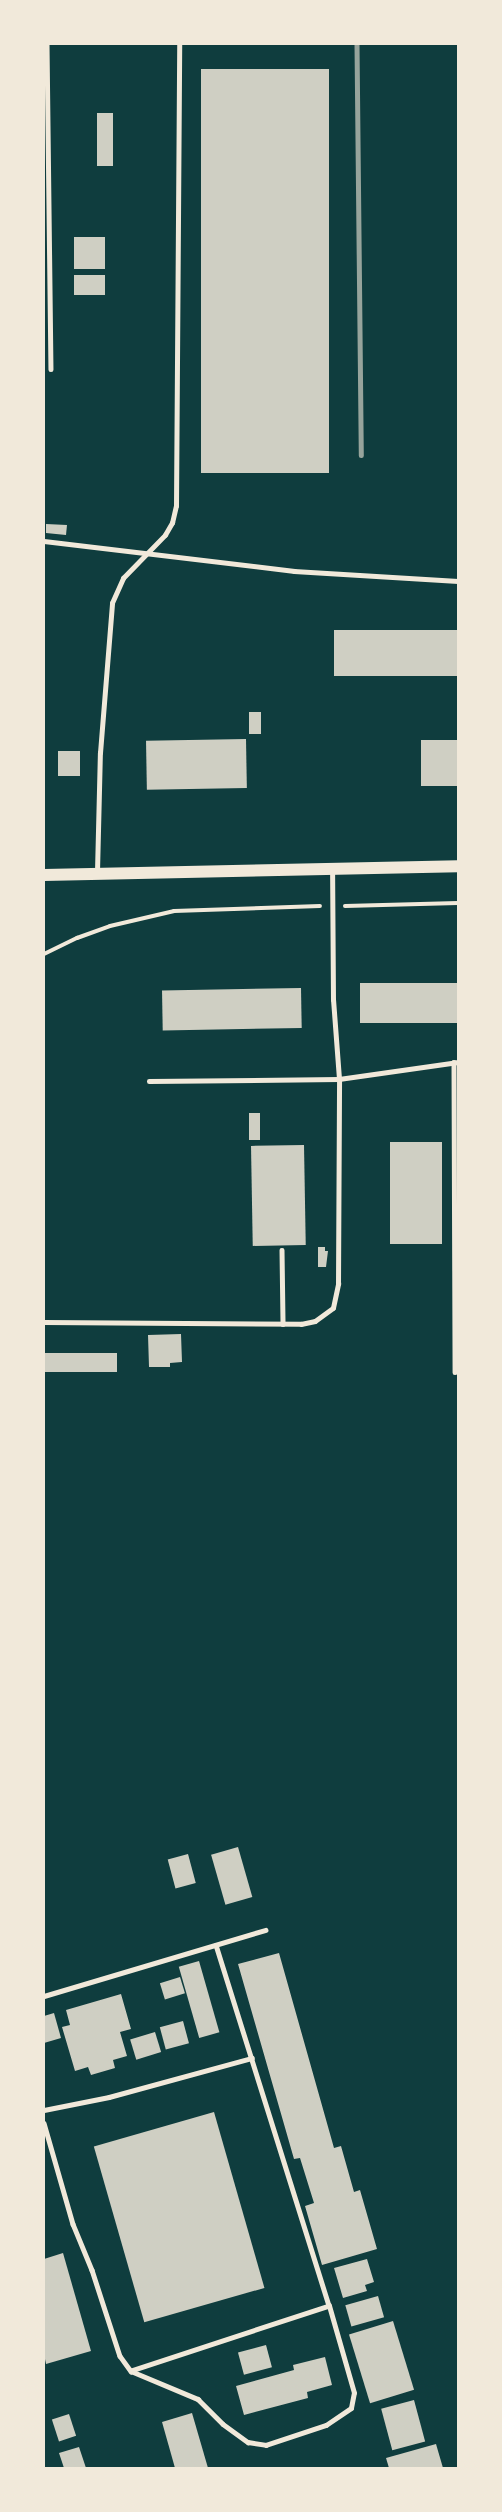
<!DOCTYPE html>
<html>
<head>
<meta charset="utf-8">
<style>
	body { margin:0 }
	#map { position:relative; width:502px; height:2512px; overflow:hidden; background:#0f3d3e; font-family:"Source Sans 3",sans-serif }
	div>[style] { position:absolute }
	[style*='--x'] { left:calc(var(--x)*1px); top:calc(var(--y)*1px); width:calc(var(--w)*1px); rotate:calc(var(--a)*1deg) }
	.building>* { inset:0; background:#cfcfc3; transform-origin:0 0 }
	.path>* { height:4px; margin:-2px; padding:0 2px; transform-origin:2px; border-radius:2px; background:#f1e9da }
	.service>* { height:4.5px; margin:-2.25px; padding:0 2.25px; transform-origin:2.25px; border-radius:2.25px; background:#f1e9da }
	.secondary>* { height:12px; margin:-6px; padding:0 6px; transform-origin:6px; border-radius:6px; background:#f1e9da }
	.rail>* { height:4.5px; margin:-2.25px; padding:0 2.25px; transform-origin:2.25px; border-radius:2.25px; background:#97a49c }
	span { translate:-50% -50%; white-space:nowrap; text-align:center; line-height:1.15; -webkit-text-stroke:5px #f1e9da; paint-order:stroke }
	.frame { position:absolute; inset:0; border:45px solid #f1e9da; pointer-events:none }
</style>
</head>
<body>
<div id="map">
	<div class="building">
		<i style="left:201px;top:69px;width:128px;height:404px"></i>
		<i style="left:97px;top:113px;width:16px;height:53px"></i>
		<i style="left:74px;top:237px;width:31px;height:32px"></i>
		<i style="left:74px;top:275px;width:31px;height:20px"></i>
		<i style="clip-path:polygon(46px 524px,67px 525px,66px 535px,46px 533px)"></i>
		<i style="left:458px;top:630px;width:46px;height:124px;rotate:90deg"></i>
		<i style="left:249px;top:712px;width:12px;height:22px"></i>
		<i style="left:246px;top:739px;width:49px;height:100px;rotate:89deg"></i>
		<i style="left:458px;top:740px;width:46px;height:37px;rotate:90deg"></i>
		<i style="left:58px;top:751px;width:22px;height:25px"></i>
		<i style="left:458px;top:983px;width:40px;height:98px;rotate:90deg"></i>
		<i style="left:301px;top:988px;width:40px;height:139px;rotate:89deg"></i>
		<i style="left:249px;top:1113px;width:11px;height:27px"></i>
		<i style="left:390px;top:1142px;width:52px;height:102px"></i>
		<i style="left:304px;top:1145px;width:100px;height:53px;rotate:89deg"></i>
		<i style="clip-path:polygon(318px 1247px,325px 1247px,325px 1251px,328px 1251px,326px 1267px,318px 1267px)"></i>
		<i style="clip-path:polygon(181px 1334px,182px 1362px,170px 1363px,170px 1367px,149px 1367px,148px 1335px)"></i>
		<i style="left:44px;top:1353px;width:73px;height:19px"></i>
		<i style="left:238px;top:1847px;width:52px;height:28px;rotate:74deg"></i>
		<i style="left:188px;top:1854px;width:30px;height:21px;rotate:75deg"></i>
		<i style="clip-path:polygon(279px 1953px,334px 2148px,341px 2146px,354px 2192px,360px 2190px,377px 2249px,322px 2265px,305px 2206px,314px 2203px,300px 2158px,294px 2159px,238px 1964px)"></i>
		<i style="left:199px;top:1961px;width:74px;height:21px;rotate:74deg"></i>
		<i style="left:180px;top:1977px;width:17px;height:21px;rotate:73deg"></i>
		<i style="clip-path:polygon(121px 1994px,131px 2029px,120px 2032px,127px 2056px,113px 2060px,115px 2068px,91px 2075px,88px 2067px,75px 2071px,62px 2027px,70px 2025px,66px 2010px)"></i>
		<i style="clip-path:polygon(54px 2013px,61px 2038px,44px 2043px,44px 2016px)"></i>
		<i style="left:183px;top:2021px;width:23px;height:24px;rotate:75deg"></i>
		<i style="left:155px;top:2032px;width:21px;height:26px;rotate:73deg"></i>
		<i style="left:214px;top:2112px;width:183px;height:125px;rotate:74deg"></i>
		<i style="clip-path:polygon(63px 2253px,91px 2351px,46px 2364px,44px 2354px,44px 2259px)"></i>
		<i style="clip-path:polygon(367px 2259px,374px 2282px,365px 2285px,367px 2291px,343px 2298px,334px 2268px)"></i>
		<i style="left:378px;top:2296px;width:22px;height:34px;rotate:74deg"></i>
		<i style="left:393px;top:2321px;width:72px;height:46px;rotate:73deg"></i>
		<i style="left:266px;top:2345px;width:23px;height:29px;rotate:75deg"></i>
		<i style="clip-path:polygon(325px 2357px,332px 2385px,307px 2392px,308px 2398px,244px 2415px,236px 2386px,294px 2370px,293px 2365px)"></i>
		<i style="left:414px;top:2400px;width:43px;height:34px;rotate:75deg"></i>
		<i style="clip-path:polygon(192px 2413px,208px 2468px,175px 2468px,162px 2422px)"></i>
		<i style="left:69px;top:2414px;width:23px;height:18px;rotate:72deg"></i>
		<i style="clip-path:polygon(436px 2444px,443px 2468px,389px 2468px,386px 2458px)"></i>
		<i style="clip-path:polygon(79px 2447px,86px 2468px,64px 2468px,59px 2453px)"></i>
	</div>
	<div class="path">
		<i style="--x:345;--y:906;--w:113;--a:-1.5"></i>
		<i style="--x:44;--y:954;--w:37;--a:-26"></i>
		<i style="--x:77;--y:938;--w:35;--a:-20"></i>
		<i style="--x:110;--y:926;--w:66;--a:-13.2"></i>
		<i style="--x:174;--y:911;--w:146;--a:-2"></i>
	</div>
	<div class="service">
		<i style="--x:47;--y:44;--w:325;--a:89.3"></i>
		<i style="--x:44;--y:541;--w:252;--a:6.8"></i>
		<i style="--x:294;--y:571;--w:164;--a:3.5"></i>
		<i style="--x:97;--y:872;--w:119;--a:-88.6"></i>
		<i style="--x:100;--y:753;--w:150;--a:-85.4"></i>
		<i style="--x:112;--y:603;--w:27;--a:-66"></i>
		<i style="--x:123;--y:578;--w:60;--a:-45.7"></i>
		<i style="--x:165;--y:535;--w:14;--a:-60"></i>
		<i style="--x:172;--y:523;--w:17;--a:-77"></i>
		<i style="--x:176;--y:506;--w:462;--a:-89.6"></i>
		<i style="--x:454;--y:1062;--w:310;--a:89.8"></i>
		<i style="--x:149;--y:1081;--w:190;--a:-0.6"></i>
		<i style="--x:339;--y:1079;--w:120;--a:-8.1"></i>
		<i style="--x:282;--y:1250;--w:74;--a:89.2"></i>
		<i style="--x:44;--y:1322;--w:257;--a:0.4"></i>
		<i style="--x:301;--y:1324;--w:14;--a:-12"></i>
		<i style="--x:315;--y:1321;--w:22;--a:-36"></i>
		<i style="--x:333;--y:1308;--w:25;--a:-78"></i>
		<i style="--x:338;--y:1284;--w:205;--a:-89.7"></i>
		<i style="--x:339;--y:1079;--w:79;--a:-94.3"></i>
		<i style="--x:333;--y:1000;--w:129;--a:-90.4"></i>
		<i style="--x:216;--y:1945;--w:378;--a:72.6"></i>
		<i style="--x:44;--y:1996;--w:231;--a:-16.6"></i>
		<i style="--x:44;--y:2110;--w:66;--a:-11.3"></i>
		<i style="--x:109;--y:2097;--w:148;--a:-15.3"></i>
		<i style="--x:44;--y:2123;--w:105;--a:74"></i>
		<i style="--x:73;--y:2224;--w:50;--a:67.6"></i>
		<i style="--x:92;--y:2270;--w:90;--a:72"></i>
		<i style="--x:120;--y:2356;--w:19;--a:54"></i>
		<i style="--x:131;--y:2371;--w:73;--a:22.7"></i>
		<i style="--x:198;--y:2399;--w:35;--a:45"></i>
		<i style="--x:223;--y:2424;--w:31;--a:36"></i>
		<i style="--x:248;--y:2442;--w:18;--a:9"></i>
		<i style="--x:266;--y:2445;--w:63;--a:-18.4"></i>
		<i style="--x:326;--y:2425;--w:30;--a:-34"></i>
		<i style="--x:351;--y:2408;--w:15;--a:-79"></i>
		<i style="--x:354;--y:2393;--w:91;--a:-106"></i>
		<i style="--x:329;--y:2306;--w:208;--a:161.8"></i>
	</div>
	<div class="secondary">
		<i style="--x:44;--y:875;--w:414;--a:-1.2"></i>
	</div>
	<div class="rail">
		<i style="--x:357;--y:44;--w:411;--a:89.4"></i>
	</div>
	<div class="frame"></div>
</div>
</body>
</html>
